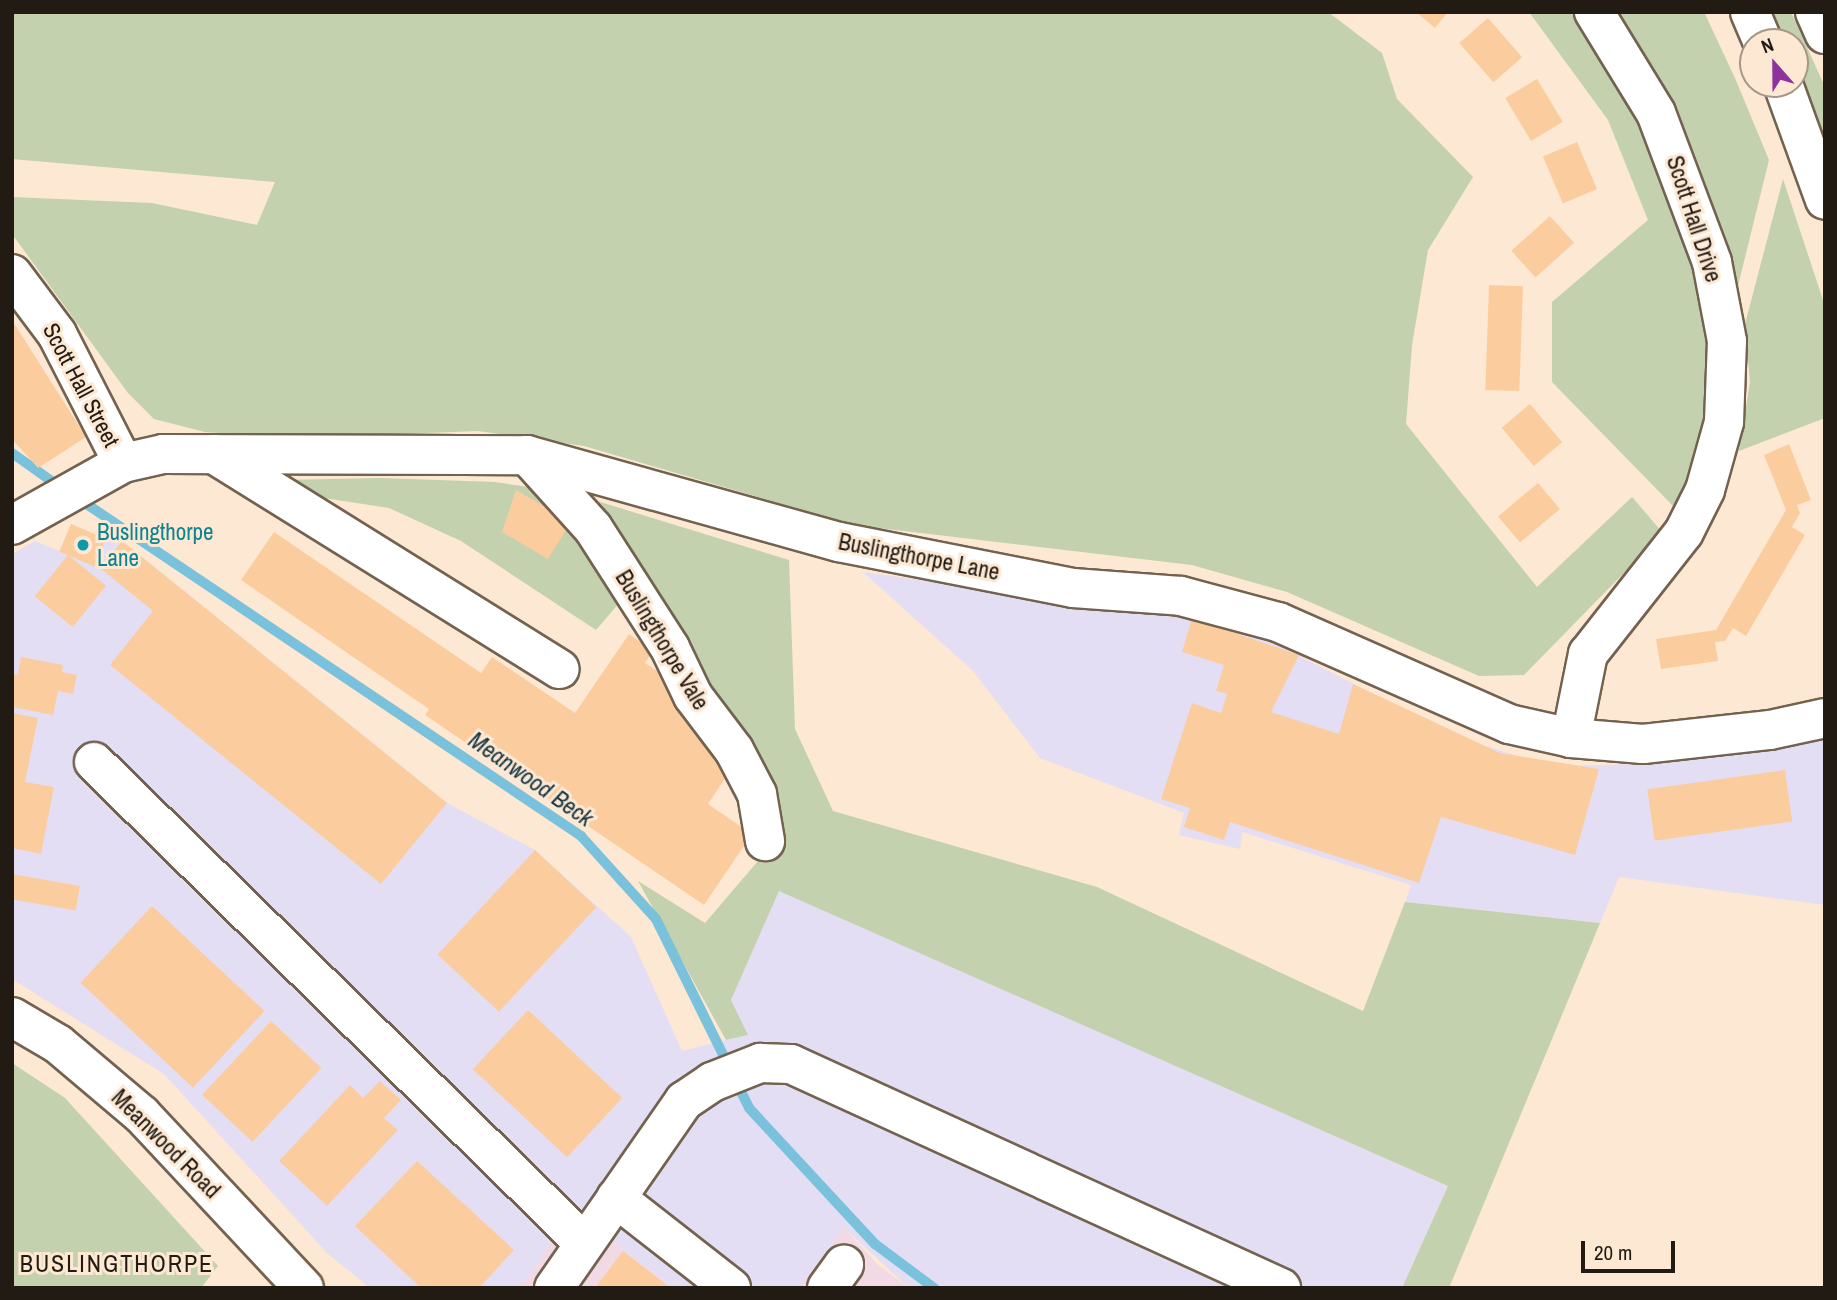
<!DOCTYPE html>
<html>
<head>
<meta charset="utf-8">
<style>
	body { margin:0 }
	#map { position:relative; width:1837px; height:1300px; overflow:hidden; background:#fce8d3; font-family:"Archivo Narrow",sans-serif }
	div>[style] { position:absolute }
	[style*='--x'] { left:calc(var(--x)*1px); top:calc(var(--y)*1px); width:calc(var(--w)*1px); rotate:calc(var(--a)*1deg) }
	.commercial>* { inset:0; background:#f2dae4 }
	.industrial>* { inset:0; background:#e4def4 }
	.green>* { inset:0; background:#c3d1ae }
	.stream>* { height:10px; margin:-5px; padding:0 5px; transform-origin:5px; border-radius:5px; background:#7ac1dc }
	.building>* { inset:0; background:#fbcd9e; transform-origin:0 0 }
	.roads { filter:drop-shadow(2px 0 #746250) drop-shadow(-2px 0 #746250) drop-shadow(0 2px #746250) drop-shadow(0 -2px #746250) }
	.minor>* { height:38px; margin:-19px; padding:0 19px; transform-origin:19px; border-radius:19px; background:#fff }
	.highway>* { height:38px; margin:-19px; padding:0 19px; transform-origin:19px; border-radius:19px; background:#fff }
	.dots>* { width:19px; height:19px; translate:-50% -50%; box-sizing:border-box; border:4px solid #fce8d3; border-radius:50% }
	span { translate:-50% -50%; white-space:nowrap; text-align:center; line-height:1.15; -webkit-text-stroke:6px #fce8d3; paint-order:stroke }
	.street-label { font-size:23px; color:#221b14 }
	.culture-label { font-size:23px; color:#0d838f }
	.left { translate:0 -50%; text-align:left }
	.water-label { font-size:24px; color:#183a46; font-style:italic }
	.neighbourhood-label { font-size:24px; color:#221b14; letter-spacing:2px }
	.frame { position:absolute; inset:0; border:14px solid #221b14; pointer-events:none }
	.north { position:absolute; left:1739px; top:28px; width:70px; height:70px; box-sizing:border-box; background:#fce8d3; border:2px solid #a59687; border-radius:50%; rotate:339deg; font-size:19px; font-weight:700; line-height:28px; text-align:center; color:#221b14 }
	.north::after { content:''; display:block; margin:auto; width:24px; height:32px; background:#8e329d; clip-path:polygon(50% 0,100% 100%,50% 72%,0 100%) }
	.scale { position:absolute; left:1581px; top:1241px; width:94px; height:32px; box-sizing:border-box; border:4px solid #221b14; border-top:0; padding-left:9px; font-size:21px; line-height:24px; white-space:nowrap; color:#221b14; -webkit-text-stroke:5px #fce8d3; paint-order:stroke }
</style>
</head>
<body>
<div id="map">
	<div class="commercial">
		<i style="clip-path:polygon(573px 1211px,673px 1288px,520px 1288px)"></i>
		<i style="clip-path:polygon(844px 1228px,877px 1264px,909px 1288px,799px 1288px)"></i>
	</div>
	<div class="industrial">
		<i style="clip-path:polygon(110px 531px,447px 803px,535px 850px,631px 937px,682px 1051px,747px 1035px,731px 1000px,779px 890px,1448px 1186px,1402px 1288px,909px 1288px,844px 1228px,799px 1288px,673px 1288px,573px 1211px,520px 1288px,370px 1288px,327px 1253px,164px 1074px,12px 979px,12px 554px,35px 541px,94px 566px)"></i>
		<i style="clip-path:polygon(863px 572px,1192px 618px,1274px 643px,1459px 738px,1552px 766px,1644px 764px,1825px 737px,1825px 905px,1619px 877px,1600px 923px,1405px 902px,1411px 885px,1242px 832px,1240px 849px,1179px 835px,1184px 813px,1040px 758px,973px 671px)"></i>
	</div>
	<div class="green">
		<i style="clip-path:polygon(12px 12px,1328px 12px,1382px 53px,1397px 99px,1473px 177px,1428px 250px,1412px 345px,1406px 424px,1537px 587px,1632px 497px,1663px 533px,1524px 675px,1479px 676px,1287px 592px,1192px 565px,853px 525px,584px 446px,478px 431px,290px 438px,205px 432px,154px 419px,128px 393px,12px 234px,12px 197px,152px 203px,257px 225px,275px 182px,12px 159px)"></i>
		<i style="clip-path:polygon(1529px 12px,1577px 12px,1620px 74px,1685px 216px,1712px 342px,1704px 448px,1678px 511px,1552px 382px,1552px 302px,1648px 220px,1608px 120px)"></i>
		<i style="clip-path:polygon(1612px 12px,1704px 12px,1735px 78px,1769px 160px,1734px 302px,1706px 191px,1674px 115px)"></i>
		<i style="clip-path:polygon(1768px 12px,1791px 12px,1825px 87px,1825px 148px,1795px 74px,1795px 42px,1781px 42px)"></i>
		<i style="clip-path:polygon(1783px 179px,1825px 306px,1825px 418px,1739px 451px,1750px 382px,1745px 324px)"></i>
		<i style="clip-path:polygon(380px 478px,495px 482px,571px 493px,789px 560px,795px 729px,833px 811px,1097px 887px,1363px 1011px,1405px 902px,1600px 923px,1449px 1288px,1402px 1288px,1448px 1186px,779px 891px,731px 1000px,748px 1035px,726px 1040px,638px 881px,705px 923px,775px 841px,620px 602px,596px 630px,461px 541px,389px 508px,298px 494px,284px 480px)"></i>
		<i style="clip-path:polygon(12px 1063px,65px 1098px,218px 1266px,201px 1288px,12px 1288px)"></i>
	</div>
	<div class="stream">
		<i style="--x:12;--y:453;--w:59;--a:35.3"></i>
		<i style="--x:79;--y:499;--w:605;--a:33.87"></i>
		<i style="--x:581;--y:836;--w:112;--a:47.9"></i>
		<i style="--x:656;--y:919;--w:165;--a:63.7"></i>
		<i style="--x:735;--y:1080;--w:31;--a:63"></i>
		<i style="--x:749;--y:1108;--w:185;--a:47.2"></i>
		<i style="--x:875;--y:1244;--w:74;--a:36.7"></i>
	</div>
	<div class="building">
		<i style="clip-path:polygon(1416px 12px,1448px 12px,1435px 28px)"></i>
		<i style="left:1488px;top:18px;width:52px;height:38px;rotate:49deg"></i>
		<i style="left:1537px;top:79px;width:50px;height:37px;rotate:59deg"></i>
		<i style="left:1577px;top:142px;width:51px;height:37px;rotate:67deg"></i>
		<i style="left:1550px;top:216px;width:36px;height:52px;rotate:48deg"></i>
		<i style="left:1489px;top:285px;width:34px;height:105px;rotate:2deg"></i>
		<i style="clip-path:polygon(12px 320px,86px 437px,38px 468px,12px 439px)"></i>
		<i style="left:1530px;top:404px;width:50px;height:37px;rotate:50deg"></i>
		<i style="clip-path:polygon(1789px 444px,1811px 500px,1797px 505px,1800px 513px,1792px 527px,1805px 535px,1746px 636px,1733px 628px,1725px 641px,1715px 642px,1718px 661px,1661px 669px,1656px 639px,1716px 630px,1786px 510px,1764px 455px)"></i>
		<i style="left:1538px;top:483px;width:34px;height:52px;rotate:50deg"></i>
		<i style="clip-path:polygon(516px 490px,571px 522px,548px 559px,502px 532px)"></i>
		<i style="left:71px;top:524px;width:38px;height:30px;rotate:23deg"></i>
		<i style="clip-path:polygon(274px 532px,481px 673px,492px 657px,575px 713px,629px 634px,653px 651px,645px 663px,671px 680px,714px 760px,730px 771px,708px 804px,752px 834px,704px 905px,425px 715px,429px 709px,241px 580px)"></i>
		<i style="clip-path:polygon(122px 541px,447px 803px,381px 884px,110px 665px,153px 611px,100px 568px)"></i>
		<i style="left:68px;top:555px;width:49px;height:53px;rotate:39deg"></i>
		<i style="clip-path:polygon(1192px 618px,1299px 655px,1271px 712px,1339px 734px,1353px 684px,1500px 753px,1599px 769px,1575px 855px,1441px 817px,1419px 883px,1230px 822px,1224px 840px,1184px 827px,1190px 808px,1161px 799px,1192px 703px,1221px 713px,1227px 694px,1216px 691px,1224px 665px,1182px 652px)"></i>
		<i style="clip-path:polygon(21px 657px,63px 665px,62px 672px,77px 675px,73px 694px,58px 691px,53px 715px,12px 707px,12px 674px,18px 675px)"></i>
		<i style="clip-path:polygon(12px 713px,38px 718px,25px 782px,54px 787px,41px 854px,12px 848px)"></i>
		<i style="left:1785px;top:770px;width:52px;height:139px;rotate:82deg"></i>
		<i style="left:535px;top:850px;width:84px;height:143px;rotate:43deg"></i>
		<i style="left:12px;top:874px;width:69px;height:25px;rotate:10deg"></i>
		<i style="left:152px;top:906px;width:154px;height:105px;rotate:43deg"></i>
		<i style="left:528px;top:1010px;width:129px;height:81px;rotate:43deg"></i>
		<i style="left:271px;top:1021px;width:69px;height:101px;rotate:43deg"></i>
		<i style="clip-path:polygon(380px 1081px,401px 1100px,384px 1118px,398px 1130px,327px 1206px,279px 1161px,350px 1085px,363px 1098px)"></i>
		<i style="clip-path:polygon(417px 1161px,514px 1250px,479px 1288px,421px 1288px,355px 1226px)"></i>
		<i style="clip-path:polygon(623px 1251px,671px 1288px,595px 1288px)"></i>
	</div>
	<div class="roads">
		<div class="minor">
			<i style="--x:12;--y:274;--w:75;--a:53.1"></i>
			<i style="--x:57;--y:334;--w:145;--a:62.9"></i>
			<i style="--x:214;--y:454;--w:407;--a:31.9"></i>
			<i style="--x:527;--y:455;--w:98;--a:47.9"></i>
			<i style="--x:593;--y:528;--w:143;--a:57.3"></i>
			<i style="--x:670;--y:648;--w:53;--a:64.4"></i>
			<i style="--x:693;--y:696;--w:68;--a:52.8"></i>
			<i style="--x:734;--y:750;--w:50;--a:62.4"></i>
			<i style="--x:757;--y:794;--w:48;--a:80.3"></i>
			<i style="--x:12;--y:525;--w:127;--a:-29.2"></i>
			<i style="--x:123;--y:463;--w:41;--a:-12.7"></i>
			<i style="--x:163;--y:454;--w:364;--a:0.2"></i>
			<i style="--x:527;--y:455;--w:324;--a:15.6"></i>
			<i style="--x:839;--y:542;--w:238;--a:11.1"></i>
			<i style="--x:1073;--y:588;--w:108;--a:4.2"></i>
			<i style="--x:1181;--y:596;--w:100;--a:15"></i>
			<i style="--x:1278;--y:622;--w:253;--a:23.8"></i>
			<i style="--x:1509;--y:724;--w:64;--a:12.7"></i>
			<i style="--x:1571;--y:738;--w:72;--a:4.8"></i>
			<i style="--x:1643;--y:744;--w:128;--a:-6.3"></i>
			<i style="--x:1770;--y:730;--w:56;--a:-12.3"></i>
			<i style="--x:1571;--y:738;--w:86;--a:-78.6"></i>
			<i style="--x:1588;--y:654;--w:155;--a:-51.8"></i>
			<i style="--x:1684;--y:532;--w:47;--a:-63.4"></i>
			<i style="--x:1705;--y:490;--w:71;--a:-74.4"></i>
			<i style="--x:1724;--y:422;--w:81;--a:-87.9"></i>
			<i style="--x:1727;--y:341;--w:80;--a:-100.8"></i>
			<i style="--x:1712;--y:262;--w:159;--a:-110.6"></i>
			<i style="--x:1656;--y:113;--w:119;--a:-121.5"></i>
			<i style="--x:94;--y:762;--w:687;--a:44.47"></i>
			<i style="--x:12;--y:1017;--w:53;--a:30.4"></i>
			<i style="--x:58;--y:1044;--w:110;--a:40.2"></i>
			<i style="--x:142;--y:1115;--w:237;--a:46.9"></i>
			<i style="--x:616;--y:1198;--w:146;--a:38"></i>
			<i style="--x:554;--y:1288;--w:228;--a:-55.2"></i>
			<i style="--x:684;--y:1101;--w:34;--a:-34"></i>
			<i style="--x:712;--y:1082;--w:52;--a:-21.6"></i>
			<i style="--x:760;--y:1063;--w:31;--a:2"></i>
			<i style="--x:791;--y:1064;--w:539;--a:24.57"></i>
			<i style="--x:827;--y:1288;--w:29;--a:-54"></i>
		</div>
		<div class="highway">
			<i style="--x:1750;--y:12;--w:33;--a:67"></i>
			<i style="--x:1815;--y:12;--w:24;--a:66"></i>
			<i style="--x:1783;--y:84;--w:123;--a:70.1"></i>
		</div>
	</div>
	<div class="dots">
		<i style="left:83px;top:545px;background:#0f9aa8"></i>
	</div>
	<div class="street-label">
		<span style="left:1694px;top:219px;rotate:72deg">Scott Hall Drive</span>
		<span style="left:81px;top:385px;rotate:62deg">Scott Hall Street</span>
		<span style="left:919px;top:557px;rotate:11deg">Buslingthorpe Lane</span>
		<span style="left:662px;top:640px;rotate:59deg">Buslingthorpe Vale</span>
		<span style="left:166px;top:1144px;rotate:45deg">Meanwood Road</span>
	</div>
	<div class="culture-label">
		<span class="left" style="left:97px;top:545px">Buslingthorpe<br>Lane</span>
	</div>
	<div class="water-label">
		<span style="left:531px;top:779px;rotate:35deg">Meanwood Beck</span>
	</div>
	<div class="neighbourhood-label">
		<span style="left:117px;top:1264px">BUSLINGTHORPE</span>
	</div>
	<div class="frame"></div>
	<div class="north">N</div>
	<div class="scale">20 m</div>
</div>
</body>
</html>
